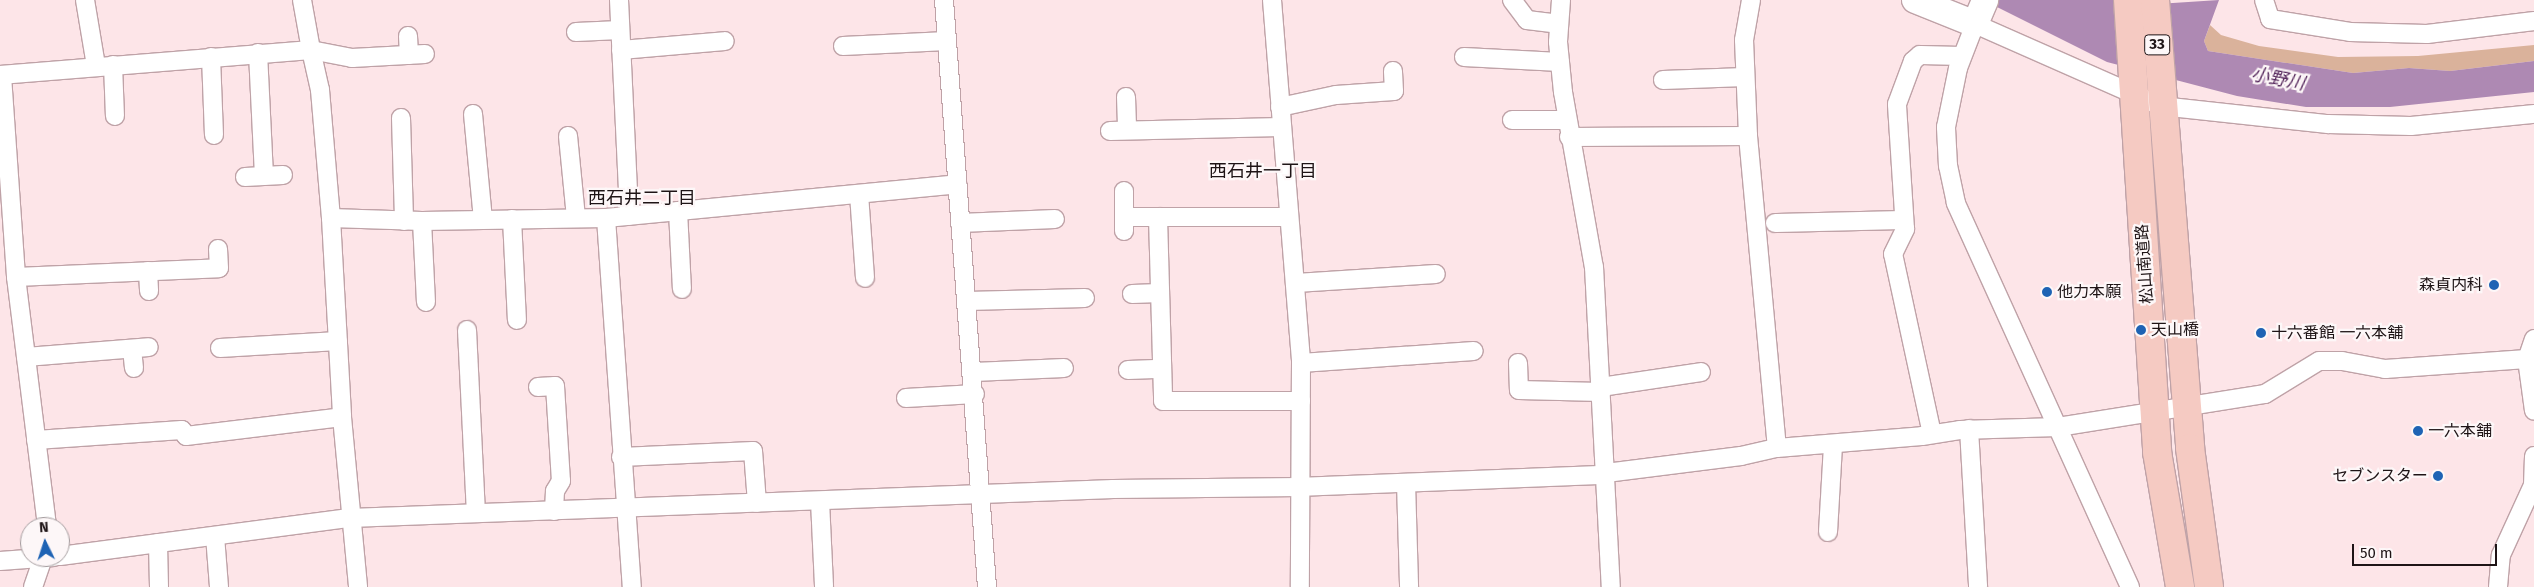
<!DOCTYPE html>
<html>
<head>
<meta charset="utf-8">
<style>
	body { margin:0 }
	#map { position:relative; width:2534px; height:587px; overflow:hidden; background:#fde5e8; font-family:"Fira Sans","Noto Sans JP",sans-serif }
	div>[style] { position:absolute }
	[style*='--x'] { left:calc(var(--x)*1px); top:calc(var(--y)*1px); width:calc(var(--w)*1px); rotate:calc(var(--a)*1deg) }
	.green>* { inset:0; background:#dab29b }
	.water>* { inset:0; background:#ae89b3 }
	.roads { filter:drop-shadow(1px 0 #bfa2a7) drop-shadow(-1px 0 #bfa2a7) drop-shadow(0 1px #bfa2a7) drop-shadow(0 -1px #bfa2a7) }
	.street>* { height:18px; margin:-9px; padding:0 9px; transform-origin:9px; border-radius:9px; background:#fff }
	.secondary>* { height:26px; margin:-13px; padding:0 13px; transform-origin:13px; border-radius:13px; background:#fff }
	.highway>* { height:28px; margin:-14px; padding:0 14px; transform-origin:14px; border-radius:14px; background:#f5cac2 }
	.dots>* { width:14px; height:14px; translate:-50% -50%; box-sizing:border-box; border:2px solid #fdf7f8; border-radius:50% }
	span { translate:-50% -50%; white-space:nowrap; text-align:center; line-height:1.15; -webkit-text-stroke:4.5px #fdf7f8; paint-order:stroke }
	.shield-label span { padding:1px 4px; background:#fdf7f8; border:1px solid; border-radius:4px; -webkit-text-stroke-width:0 }
	.shield-label { font-size:15px; color:#1e1416; font-weight:700 }
	.street-label { font-size:16px; color:#1e1416 }
	.poi-label { font-size:16px; color:#1e1416 }
	.right { translate:-100% -50%; text-align:right }
	.left { translate:0 -50%; text-align:left }
	.water-label { font-size:18px; color:#55275c; font-style:italic }
	.neighbourhood-label { font-size:18px; color:#1e1416 }
	.north { position:absolute; left:20px; top:517px; width:50px; height:50px; box-sizing:border-box; background:#fdf7f8; border:1px solid #a49c9e; border-radius:50%; rotate:356deg; font-size:14px; font-weight:700; line-height:20px; text-align:center; color:#1e1416 }
	.north::after { content:''; display:block; margin:auto; width:18px; height:22px; background:#1e63b4; clip-path:polygon(50% 0,100% 100%,50% 72%,0 100%) }
	.scale { position:absolute; left:2352px; top:544px; width:145px; height:22px; box-sizing:border-box; border:2px solid #1e1416; border-top:0; padding-left:6px; font-size:15px; line-height:18px; white-space:nowrap; color:#1e1416; -webkit-text-stroke:4px #fdf7f8; paint-order:stroke }
</style>
</head>
<body>
<div id="map">
	<div class="green">
		<i style="clip-path:polygon(2210px 25px,2221px 35px,2259px 46px,2338px 57px,2418px 56px,2534px 45px,2534px 61px,2450px 71px,2409px 68px,2353px 73px,2208px 51px,2204px 41px)"></i>
	</div>
	<div class="water">
		<i style="clip-path:polygon(1983px 0,2126px 0,2142px 5px,2219px 0,2204px 41px,2208px 51px,2353px 73px,2409px 68px,2450px 71px,2534px 61px,2534px 92px,2390px 107px,2306px 107px,2237px 96px,2107px 62px)"></i>
	</div>
	<div class="roads">
		<div class="street">
			<i style="--x:85;--y:0;--w:67;--a:80.5"></i>
			<i style="--x:302;--y:0;--w:51;--a:79.8"></i>
			<i style="--x:311;--y:50;--w:42;--a:11"></i>
			<i style="--x:352;--y:58;--w:73;--a:-3.1"></i>
			<i style="--x:619;--y:0;--w:216;--a:87.3"></i>
			<i style="--x:944;--y:0;--w:589;--a:85.81"></i>
			<i style="--x:1272;--y:0;--w:364;--a:85.4"></i>
			<i style="--x:1301;--y:363;--w:224;--a:90.3"></i>
			<i style="--x:1512;--y:0;--w:25;--a:53"></i>
			<i style="--x:1527;--y:20;--w:31;--a:7"></i>
			<i style="--x:1561;--y:0;--w:42;--a:94.1"></i>
			<i style="--x:1558;--y:42;--w:50;--a:84.3"></i>
			<i style="--x:1563;--y:92;--w:178;--a:80"></i>
			<i style="--x:1594;--y:267;--w:320;--a:87"></i>
			<i style="--x:1751;--y:0;--w:41;--a:99.9"></i>
			<i style="--x:1744;--y:40;--w:96;--a:87.6"></i>
			<i style="--x:1748;--y:136;--w:313;--a:84.7"></i>
			<i style="--x:2264;--y:0;--w:20;--a:72"></i>
			<i style="--x:2270;--y:19;--w:81;--a:9.2"></i>
			<i style="--x:2350;--y:32;--w:77;--a:1.5"></i>
			<i style="--x:2427;--y:34;--w:108;--a:-6.9"></i>
			<i style="--x:576;--y:32;--w:44;--a:-2.6"></i>
			<i style="--x:408;--y:36;--w:19;--a:87"></i>
			<i style="--x:843;--y:46;--w:104;--a:-2.8"></i>
			<i style="--x:621;--y:50;--w:104;--a:-4.9"></i>
			<i style="--x:258;--y:53;--w:123;--a:87.2"></i>
			<i style="--x:211;--y:57;--w:78;--a:87.8"></i>
			<i style="--x:1464;--y:57;--w:96;--a:3"></i>
			<i style="--x:113;--y:65;--w:51;--a:87.8"></i>
			<i style="--x:0;--y:75;--w:312;--a:-4.6"></i>
			<i style="--x:311;--y:50;--w:41;--a:77.3"></i>
			<i style="--x:320;--y:90;--w:128;--a:85.1"></i>
			<i style="--x:331;--y:218;--w:91;--a:1.9"></i>
			<i style="--x:422;--y:221;--w:184;--a:-0.9"></i>
			<i style="--x:606;--y:218;--w:370;--a:86"></i>
			<i style="--x:2;--y:76;--w:201;--a:86"></i>
			<i style="--x:16;--y:277;--w:252;--a:82.9"></i>
			<i style="--x:1663;--y:80;--w:82;--a:-2.1"></i>
			<i style="--x:1126;--y:97;--w:33;--a:88"></i>
			<i style="--x:1280;--y:107;--w:57;--a:-12.1"></i>
			<i style="--x:1336;--y:95;--w:58;--a:-3.9"></i>
			<i style="--x:1394;--y:91;--w:20;--a:-93"></i>
			<i style="--x:473;--y:114;--w:105;--a:84.6"></i>
			<i style="--x:401;--y:118;--w:103;--a:88.3"></i>
			<i style="--x:1512;--y:120;--w:55;--a:0"></i>
			<i style="--x:1110;--y:131;--w:171;--a:-1.3"></i>
			<i style="--x:568;--y:136;--w:82;--a:84.4"></i>
			<i style="--x:1569;--y:137;--w:179;--a:-0.3"></i>
			<i style="--x:245;--y:177;--w:38;--a:-3"></i>
			<i style="--x:859;--y:194;--w:84;--a:85.9"></i>
			<i style="--x:678;--y:211;--w:78;--a:87.1"></i>
			<i style="--x:1124;--y:217;--w:165;--a:0"></i>
			<i style="--x:1158;--y:217;--w:184;--a:88.4"></i>
			<i style="--x:1163;--y:401;--w:138;--a:0"></i>
			<i style="--x:331;--y:218;--w:199;--a:86.8"></i>
			<i style="--x:342;--y:417;--w:171;--a:84.6"></i>
			<i style="--x:606;--y:218;--w:353;--a:-5.5"></i>
			<i style="--x:512;--y:219;--w:101;--a:87.2"></i>
			<i style="--x:422;--y:221;--w:81;--a:87.2"></i>
			<i style="--x:960;--y:223;--w:95;--a:-2.4"></i>
			<i style="--x:1775;--y:223;--w:129;--a:-1.3"></i>
			<i style="--x:1124;--y:231;--w:40;--a:-90"></i>
			<i style="--x:148;--y:271;--w:20;--a:87"></i>
			<i style="--x:16;--y:277;--w:203;--a:-2.5"></i>
			<i style="--x:219;--y:268;--w:19;--a:-93"></i>
			<i style="--x:1296;--y:283;--w:140;--a:-3.7"></i>
			<i style="--x:1132;--y:294;--w:28;--a:-2"></i>
			<i style="--x:967;--y:301;--w:118;--a:-1.5"></i>
			<i style="--x:467;--y:330;--w:183;--a:87.2"></i>
			<i style="--x:2534;--y:339;--w:21;--a:109"></i>
			<i style="--x:2527;--y:359;--w:52;--a:82.3"></i>
			<i style="--x:220;--y:348;--w:118;--a:-3.4"></i>
			<i style="--x:132;--y:349;--w:19;--a:84"></i>
			<i style="--x:26;--y:357;--w:123;--a:-4.6"></i>
			<i style="--x:1301;--y:363;--w:173;--a:-4"></i>
			<i style="--x:1518;--y:363;--w:27;--a:88"></i>
			<i style="--x:1519;--y:390;--w:82;--a:1.4"></i>
			<i style="--x:1128;--y:370;--w:34;--a:-2"></i>
			<i style="--x:974;--y:372;--w:90;--a:-2.5"></i>
			<i style="--x:538;--y:387;--w:17;--a:-3"></i>
			<i style="--x:555;--y:386;--w:95;--a:86.4"></i>
			<i style="--x:561;--y:481;--w:12;--a:121"></i>
			<i style="--x:555;--y:491;--w:20;--a:93"></i>
			<i style="--x:1601;--y:387;--w:101;--a:-8.5"></i>
			<i style="--x:906;--y:398;--w:69;--a:-3.3"></i>
			<i style="--x:1969;--y:429;--w:158;--a:86.7"></i>
			<i style="--x:1932;--y:434;--w:184;--a:-102.2"></i>
			<i style="--x:1893;--y:254;--w:28;--a:-64"></i>
			<i style="--x:1905;--y:229;--w:125;--a:-93.7"></i>
			<i style="--x:1897;--y:104;--w:46;--a:-69.6"></i>
			<i style="--x:1913;--y:61;--w:9;--a:-41"></i>
			<i style="--x:1920;--y:55;--w:42;--a:1.4"></i>
			<i style="--x:36;--y:440;--w:146;--a:-3.9"></i>
			<i style="--x:182;--y:430;--w:7;--a:56"></i>
			<i style="--x:186;--y:436;--w:157;--a:-6.9"></i>
			<i style="--x:621;--y:457;--w:132;--a:-2.6"></i>
			<i style="--x:753;--y:451;--w:52;--a:85.6"></i>
			<i style="--x:1606;--y:473;--w:136;--a:-7.2"></i>
			<i style="--x:1741;--y:456;--w:37;--a:-13"></i>
			<i style="--x:1777;--y:448;--w:145;--a:-4.7"></i>
			<i style="--x:1922;--y:436;--w:38;--a:-9"></i>
			<i style="--x:1960;--y:430;--w:98;--a:-1.8"></i>
			<i style="--x:2058;--y:427;--w:210;--a:-9.1"></i>
			<i style="--x:2265;--y:394;--w:63;--a:-31.4"></i>
			<i style="--x:2319;--y:361;--w:23;--a:0"></i>
			<i style="--x:2342;--y:361;--w:44;--a:10.5"></i>
			<i style="--x:2385;--y:369;--w:142;--a:-4"></i>
			<i style="--x:1406;--y:483;--w:104;--a:88.3"></i>
			<i style="--x:820;--y:501;--w:86;--a:87.3"></i>
			<i style="--x:1828;--y:532;--w:88;--a:-86.7"></i>
			<i style="--x:215;--y:536;--w:51;--a:85.5"></i>
			<i style="--x:158;--y:543;--w:44;--a:88.7"></i>
			<i style="--x:60;--y:556;--w:292;--a:-7.5"></i>
			<i style="--x:350;--y:518;--w:764;--a:-2.18"></i>
			<i style="--x:1113;--y:489;--w:187;--a:-0.6"></i>
			<i style="--x:1300;--y:487;--w:303;--a:-2.3"></i>
			<i style="--x:0;--y:561;--w:54;--a:-4.2"></i>
			<i style="--x:33;--y:587;--w:31;--a:-71"></i>
			<i style="--x:2130;--y:587;--w:422;--a:-114.4"></i>
			<i style="--x:1956;--y:203;--w:38;--a:-102"></i>
			<i style="--x:1948;--y:166;--w:39;--a:-93"></i>
			<i style="--x:1946;--y:127;--w:60;--a:-78.5"></i>
			<i style="--x:1958;--y:68;--w:47;--a:-68.9"></i>
			<i style="--x:1975;--y:24;--w:203;--a:23.8"></i>
			<i style="--x:2161;--y:106;--w:168;--a:6.2"></i>
			<i style="--x:2328;--y:124;--w:83;--a:1.4"></i>
			<i style="--x:2411;--y:126;--w:124;--a:-5.6"></i>
			<i style="--x:2498;--y:587;--w:32;--a:-85"></i>
			<i style="--x:2501;--y:555;--w:77;--a:-65.4"></i>
			<i style="--x:2533;--y:485;--w:29;--a:-88"></i>
		</div>
		<div class="secondary">
			<i style="--x:1915;--y:0;--w:65;--a:21.8"></i>
			<i style="--x:1975;--y:24;--w:26;--a:-67"></i>
		</div>
		<div class="highway">
			<i style="--x:2128;--y:0;--w:453;--a:86.3"></i>
			<i style="--x:2157;--y:452;--w:137;--a:80.3"></i>
			<i style="--x:2155;--y:0;--w:449;--a:85.5"></i>
			<i style="--x:2190;--y:448;--w:140;--a:82.2"></i>
		</div>
	</div>
	<div class="dots">
		<i style="left:2494px;top:285px;background:#1e63b4"></i>
		<i style="left:2047px;top:292px;background:#1e63b4"></i>
		<i style="left:2141px;top:330px;background:#1e63b4"></i>
		<i style="left:2261px;top:333px;background:#1e63b4"></i>
		<i style="left:2418px;top:431px;background:#1e63b4"></i>
		<i style="left:2438px;top:476px;background:#1e63b4"></i>
	</div>
	<div class="shield-label">
		<span style="left:2157px;top:45px">33</span>
	</div>
	<div class="street-label">
		<span style="left:2145px;top:264px;rotate:-94deg">松山南道路</span>
	</div>
	<div class="poi-label">
		<span class="right" style="left:2483px;top:285px">森貞内科</span>
		<span class="left" style="left:2057px;top:292px">他力本願</span>
		<span class="left" style="left:2151px;top:330px">天山橋</span>
		<span class="left" style="left:2271px;top:333px">十六番館 一六本舗</span>
		<span class="left" style="left:2428px;top:431px">一六本舗</span>
		<span class="right" style="left:2428px;top:476px">セブンスター</span>
	</div>
	<div class="water-label">
		<span style="left:2278px;top:79px;rotate:11deg">小野川</span>
	</div>
	<div class="neighbourhood-label">
		<span style="left:1263px;top:171px">西石井一丁目</span>
		<span style="left:642px;top:198px">西石井二丁目</span>
	</div>
	<div class="north">N</div>
	<div class="scale">50 m</div>
</div>
</body>
</html>
